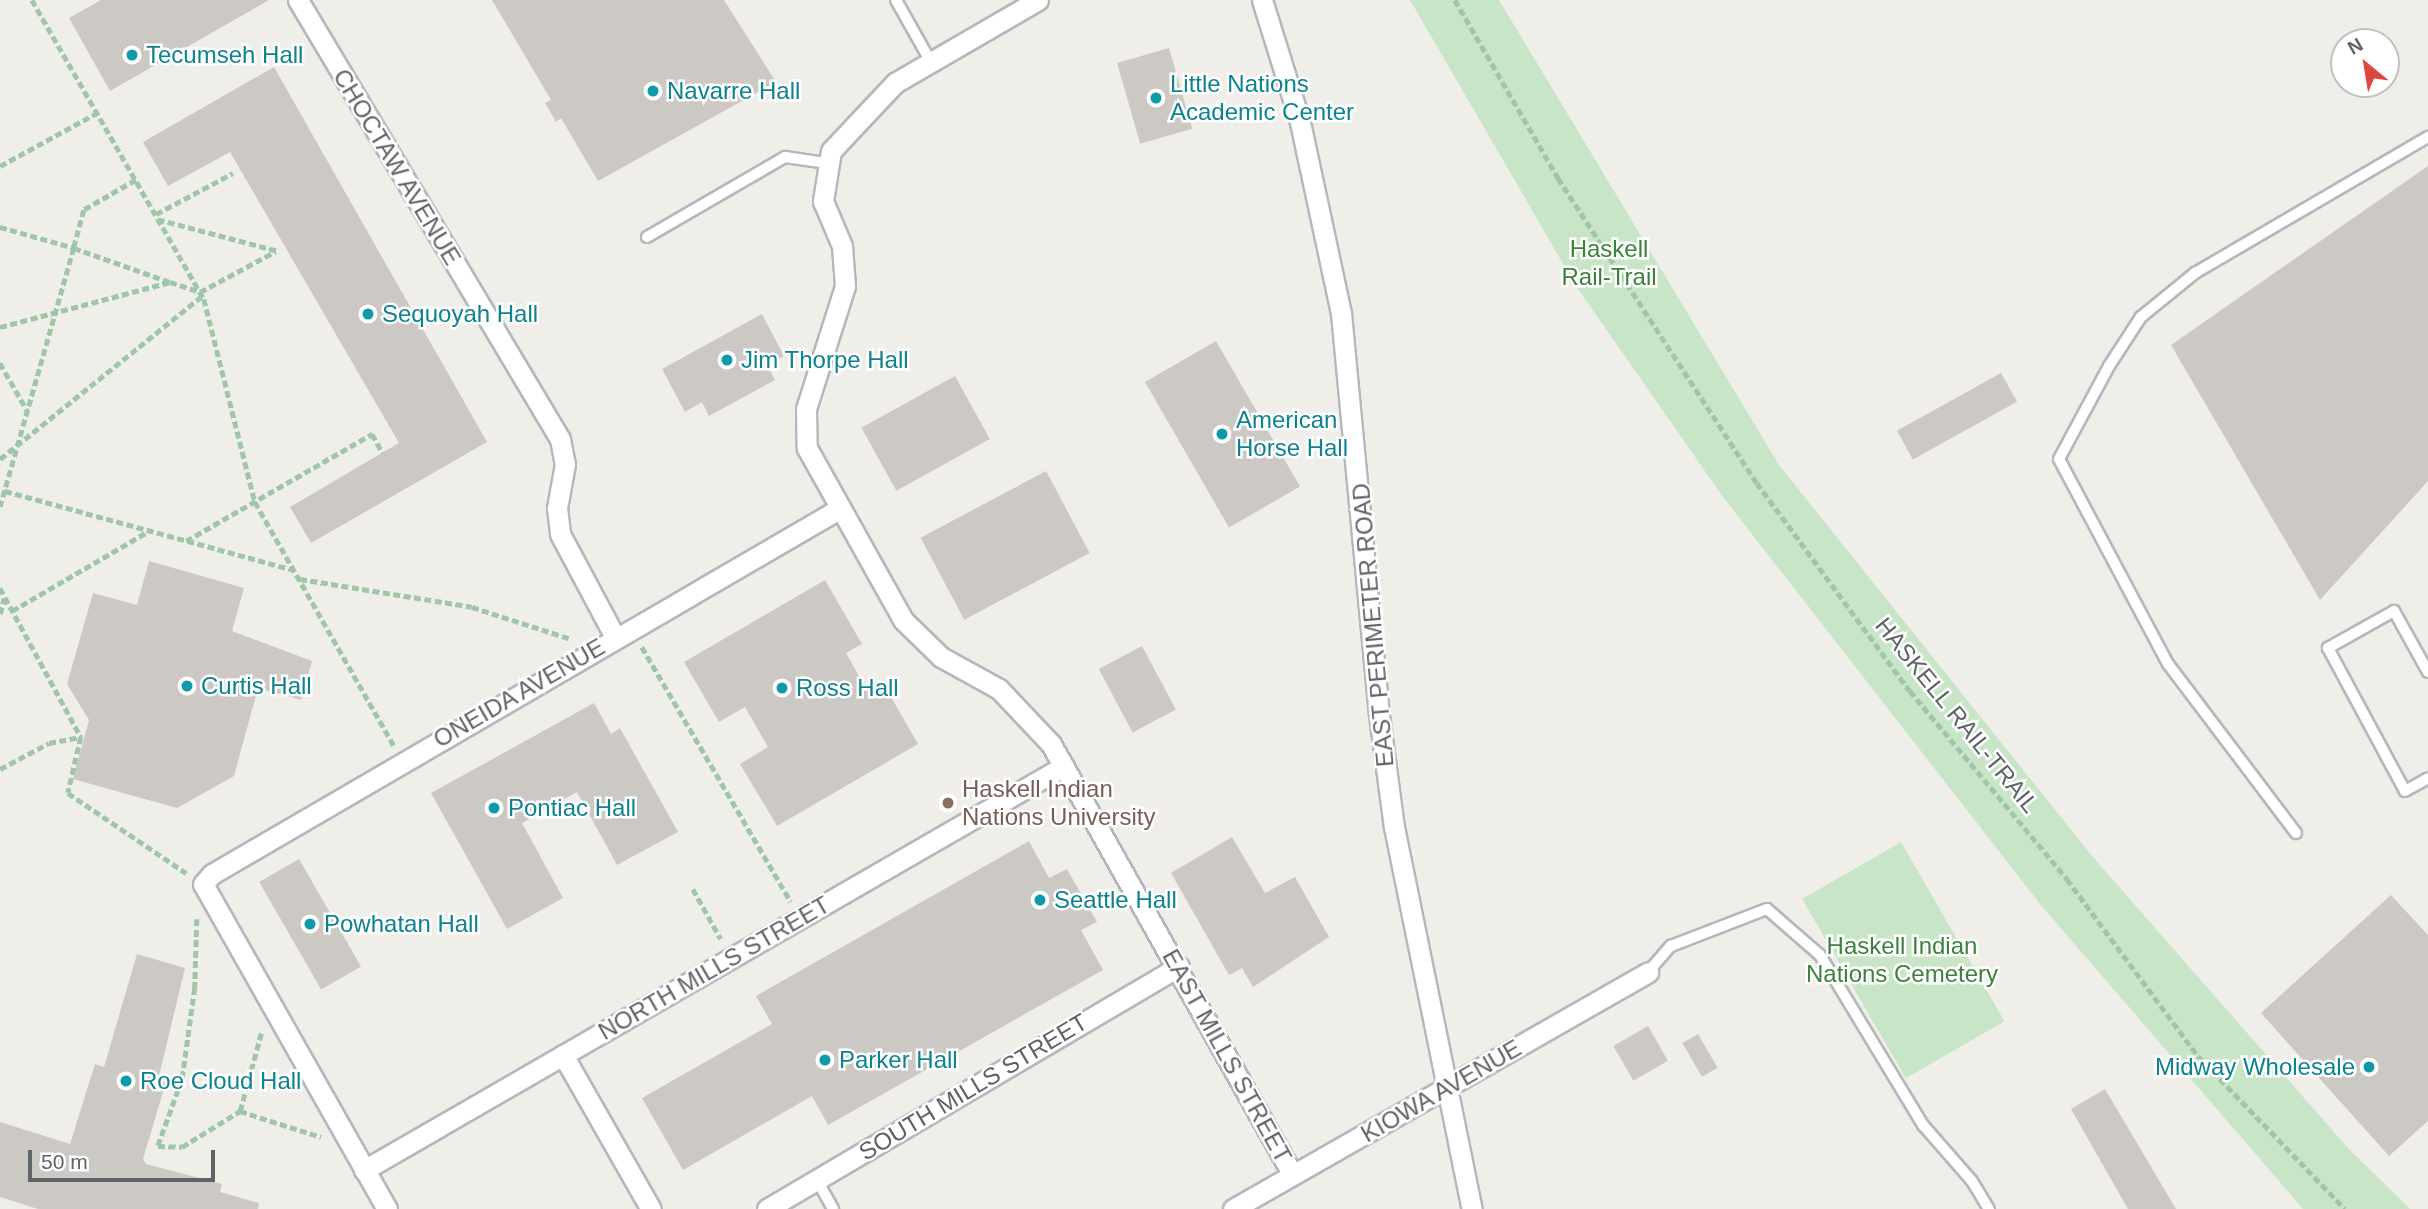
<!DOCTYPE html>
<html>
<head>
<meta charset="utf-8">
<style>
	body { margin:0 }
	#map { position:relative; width:2428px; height:1209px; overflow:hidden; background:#f0eee8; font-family:Helvetica,sans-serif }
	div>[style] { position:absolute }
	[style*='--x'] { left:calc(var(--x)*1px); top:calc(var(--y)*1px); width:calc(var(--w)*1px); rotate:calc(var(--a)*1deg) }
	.green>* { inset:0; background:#c9e5c7; transform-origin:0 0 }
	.building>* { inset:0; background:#ccc9c5; transform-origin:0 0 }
	.path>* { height:4.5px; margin-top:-2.25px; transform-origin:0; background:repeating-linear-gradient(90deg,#a0c6a9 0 7px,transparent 0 10.5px) }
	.roads { filter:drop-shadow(2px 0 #b5b8bb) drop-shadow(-2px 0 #b5b8bb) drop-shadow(0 2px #b5b8bb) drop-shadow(0 -2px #b5b8bb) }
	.lane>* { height:10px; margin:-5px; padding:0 5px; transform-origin:5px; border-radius:5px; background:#fff }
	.street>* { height:19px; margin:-9.5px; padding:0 9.5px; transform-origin:9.5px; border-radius:9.5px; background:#fff }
	.dots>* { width:19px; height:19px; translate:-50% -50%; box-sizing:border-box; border:4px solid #fff; border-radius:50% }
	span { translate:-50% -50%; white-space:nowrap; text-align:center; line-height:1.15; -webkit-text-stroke:5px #fff; paint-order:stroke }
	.culture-label { font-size:24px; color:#0d838f }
	.left { translate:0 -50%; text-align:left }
	.right { translate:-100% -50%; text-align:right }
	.street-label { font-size:24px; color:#5f6367 }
	.park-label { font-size:24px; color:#3c813c }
	.education-label { font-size:24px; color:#785e54 }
	.north { position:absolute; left:2330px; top:28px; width:70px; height:70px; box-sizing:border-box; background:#fff; border:2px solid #bfc1c2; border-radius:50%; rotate:330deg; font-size:19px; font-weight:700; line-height:28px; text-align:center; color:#5f6367 }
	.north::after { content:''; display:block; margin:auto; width:24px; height:32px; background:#dd4641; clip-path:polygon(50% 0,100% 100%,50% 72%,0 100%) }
	.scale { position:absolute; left:28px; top:1150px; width:187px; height:32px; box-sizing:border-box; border:4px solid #5f6367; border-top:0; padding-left:9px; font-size:21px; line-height:24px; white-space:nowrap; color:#5f6367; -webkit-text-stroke:5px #fff; paint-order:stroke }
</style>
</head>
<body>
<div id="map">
	<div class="green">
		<i style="clip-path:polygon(1410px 0,1499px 0,1779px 465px,2092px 856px,2348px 1148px,2410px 1209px,2303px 1209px,2040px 904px,1723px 497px,1576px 286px)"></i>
		<i style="left:1901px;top:842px;width:207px;height:114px;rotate:60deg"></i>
	</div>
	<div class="building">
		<i style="clip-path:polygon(101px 0,269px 0,110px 91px,69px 18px)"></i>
		<i style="clip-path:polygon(492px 0,724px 0,776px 82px,598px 181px,561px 118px,556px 122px,545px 103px,551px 100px)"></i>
		<i style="left:1169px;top:48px;width:84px;height:54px;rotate:74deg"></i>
		<i style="clip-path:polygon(274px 67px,487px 442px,311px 543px,290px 507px,399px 443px,230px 152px,168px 186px,143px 142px)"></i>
		<i style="clip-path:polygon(2428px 166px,2428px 481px,2320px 600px,2171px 345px)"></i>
		<i style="clip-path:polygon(762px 314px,784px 356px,767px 365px,775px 380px,709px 416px,702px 402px,685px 412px,662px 369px)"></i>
		<i style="left:1216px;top:341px;width:168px;height:82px;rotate:60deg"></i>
		<i style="left:2001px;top:373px;width:33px;height:119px;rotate:61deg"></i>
		<i style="left:955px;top:376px;width:72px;height:107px;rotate:61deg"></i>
		<i style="left:1046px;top:471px;width:93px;height:142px;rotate:62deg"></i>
		<i style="clip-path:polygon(149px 561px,244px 588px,232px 631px,312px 661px,301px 700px,258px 688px,234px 776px,177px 808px,73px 779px,89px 720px,67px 684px,93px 593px,137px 605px)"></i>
		<i style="clip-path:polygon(825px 580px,862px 644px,846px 653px,868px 692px,883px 683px,918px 744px,777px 826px,740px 764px,768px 747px,745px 707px,719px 722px,684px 662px)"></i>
		<i style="left:1142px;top:646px;width:72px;height:49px;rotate:62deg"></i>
		<i style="clip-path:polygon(594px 703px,611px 734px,620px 728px,678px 832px,617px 865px,577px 792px,522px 823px,563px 898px,507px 929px,431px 793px)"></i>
		<i style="clip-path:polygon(1232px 837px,1265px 893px,1295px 877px,1329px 937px,1253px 987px,1242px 968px,1229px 975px,1171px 873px)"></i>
		<i style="clip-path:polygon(1029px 841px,1049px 878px,1067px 869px,1097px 922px,1081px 930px,1103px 970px,828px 1125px,812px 1096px,683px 1170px,642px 1098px,772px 1024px,756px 996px)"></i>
		<i style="left:299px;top:859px;width:124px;height:46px;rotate:60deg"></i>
		<i style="clip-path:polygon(2391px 895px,2428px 935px,2428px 1121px,2389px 1156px,2261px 1013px)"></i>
		<i style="clip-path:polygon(137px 954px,185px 968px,158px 1080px,166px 1082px,143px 1159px,146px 1164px,222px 1184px,220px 1192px,259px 1203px,258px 1209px,38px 1209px,0 1197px,0 1122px,70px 1144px,95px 1064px,104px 1067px)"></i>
		<i style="left:1648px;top:1026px;width:40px;height:40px;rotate:60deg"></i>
		<i style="left:1698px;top:1034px;width:39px;height:18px;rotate:60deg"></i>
		<i style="clip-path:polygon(2105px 1089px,2176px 1209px,2128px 1209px,2071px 1109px)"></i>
	</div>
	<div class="path">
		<i style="--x:32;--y:0;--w:345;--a:60.1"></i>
		<i style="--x:204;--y:299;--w:209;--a:75.9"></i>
		<i style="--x:255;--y:502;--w:281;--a:60.3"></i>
		<i style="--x:1455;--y:0;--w:206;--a:59.9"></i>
		<i style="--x:1558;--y:178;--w:364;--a:56.9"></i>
		<i style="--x:1757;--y:483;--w:258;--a:53.7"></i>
		<i style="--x:1910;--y:691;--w:245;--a:50.1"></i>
		<i style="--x:2067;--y:879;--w:220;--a:53.5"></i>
		<i style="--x:2198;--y:1056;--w:212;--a:46.1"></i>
		<i style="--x:0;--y:166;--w:111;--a:-28.7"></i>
		<i style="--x:136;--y:180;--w:60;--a:150"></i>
		<i style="--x:84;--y:210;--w:39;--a:105"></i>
		<i style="--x:74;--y:248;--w:102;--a:19.5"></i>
		<i style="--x:156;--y:214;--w:87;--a:-28"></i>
		<i style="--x:0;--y:227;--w:77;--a:15.8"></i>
		<i style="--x:74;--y:248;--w:269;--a:105.9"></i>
		<i style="--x:0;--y:327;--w:176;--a:-14.8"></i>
		<i style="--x:170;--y:282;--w:32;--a:18"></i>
		<i style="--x:200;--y:292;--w:86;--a:-28.3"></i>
		<i style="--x:276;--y:251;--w:121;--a:-165.2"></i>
		<i style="--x:0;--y:363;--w:54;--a:60.1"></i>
		<i style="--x:0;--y:459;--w:260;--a:-38.9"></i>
		<i style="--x:5;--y:491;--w:300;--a:15.3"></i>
		<i style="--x:186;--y:541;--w:215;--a:-29.9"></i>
		<i style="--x:372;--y:434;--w:22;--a:60"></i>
		<i style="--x:300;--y:579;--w:174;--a:9.2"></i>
		<i style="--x:472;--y:607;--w:104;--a:17.9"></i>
		<i style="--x:0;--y:588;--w:170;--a:61.5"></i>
		<i style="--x:81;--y:737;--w:57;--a:103.1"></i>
		<i style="--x:68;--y:793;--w:143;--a:34.1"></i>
		<i style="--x:12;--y:611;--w:159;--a:-30.3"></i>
		<i style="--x:0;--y:614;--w:16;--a:-76"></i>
		<i style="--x:642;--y:647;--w:295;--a:59.7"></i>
		<i style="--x:0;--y:769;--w:55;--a:-28"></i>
		<i style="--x:49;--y:743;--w:33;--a:-11"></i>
		<i style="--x:693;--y:889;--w:57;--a:60.8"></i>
		<i style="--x:197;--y:919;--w:69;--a:91.7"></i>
		<i style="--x:195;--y:988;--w:93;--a:98"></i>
		<i style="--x:182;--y:1080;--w:70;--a:110"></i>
		<i style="--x:158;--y:1146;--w:24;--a:2"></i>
		<i style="--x:182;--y:1147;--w:68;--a:-31.8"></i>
		<i style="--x:240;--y:1111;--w:84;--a:-74.8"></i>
		<i style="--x:240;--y:1111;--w:85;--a:17.8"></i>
	</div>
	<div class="roads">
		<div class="lane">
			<i style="--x:896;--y:0;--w:71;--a:60.6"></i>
			<i style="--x:647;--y:237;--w:160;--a:-30.1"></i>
			<i style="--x:785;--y:157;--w:41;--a:8.3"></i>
			<i style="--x:2428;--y:672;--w:70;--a:-119.1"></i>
			<i style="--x:2394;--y:611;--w:76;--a:150.7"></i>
			<i style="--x:2328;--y:648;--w:162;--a:61.7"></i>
			<i style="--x:2405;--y:791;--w:26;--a:-29"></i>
			<i style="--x:2296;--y:833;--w:212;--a:-127.1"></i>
			<i style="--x:2168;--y:664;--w:232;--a:-118"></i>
			<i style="--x:2059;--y:459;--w:106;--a:-61.7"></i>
			<i style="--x:2109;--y:366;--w:59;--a:-56.9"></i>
			<i style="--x:2141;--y:317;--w:70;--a:-39.2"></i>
			<i style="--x:2195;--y:273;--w:270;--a:-30.3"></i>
			<i style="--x:1648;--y:972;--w:35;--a:-49"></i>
			<i style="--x:1671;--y:946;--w:103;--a:-21.1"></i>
			<i style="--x:1767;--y:909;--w:70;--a:41"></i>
			<i style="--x:1820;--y:955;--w:199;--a:58.8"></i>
			<i style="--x:1923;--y:1125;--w:74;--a:48.8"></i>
			<i style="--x:1972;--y:1181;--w:33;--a:59"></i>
			<i style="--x:817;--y:1180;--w:33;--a:61"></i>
		</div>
		<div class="street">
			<i style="--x:298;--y:0;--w:511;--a:59.17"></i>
			<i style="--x:560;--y:439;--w:25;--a:79"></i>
			<i style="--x:565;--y:464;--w:45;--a:100.3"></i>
			<i style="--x:557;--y:508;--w:26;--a:83"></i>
			<i style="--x:560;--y:534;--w:117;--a:61.9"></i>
			<i style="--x:1038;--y:0;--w:165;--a:149.9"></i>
			<i style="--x:895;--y:83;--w:93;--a:133.3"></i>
			<i style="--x:831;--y:151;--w:51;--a:99.1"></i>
			<i style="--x:823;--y:201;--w:49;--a:67.1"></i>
			<i style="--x:842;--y:246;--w:40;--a:85.7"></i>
			<i style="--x:845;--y:286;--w:129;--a:107.6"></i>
			<i style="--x:806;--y:409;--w:39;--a:89"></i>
			<i style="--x:807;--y:448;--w:197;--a:60.8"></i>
			<i style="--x:903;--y:620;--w:53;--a:44.2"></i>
			<i style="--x:941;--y:657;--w:66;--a:28.9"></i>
			<i style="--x:999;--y:689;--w:76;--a:46.6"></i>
			<i style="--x:1051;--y:744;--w:494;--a:60.7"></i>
			<i style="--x:1262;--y:0;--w:128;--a:72.7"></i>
			<i style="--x:1300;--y:122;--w:195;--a:77.9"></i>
			<i style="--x:1341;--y:313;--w:404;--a:84.6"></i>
			<i style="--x:1379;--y:715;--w:113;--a:82.4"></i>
			<i style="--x:1394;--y:827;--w:390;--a:78.5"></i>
			<i style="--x:563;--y:1055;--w:177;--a:60.3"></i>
			<i style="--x:364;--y:1170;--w:808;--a:-29.99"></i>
			<i style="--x:387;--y:1209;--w:373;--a:-119.5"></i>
			<i style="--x:203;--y:884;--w:13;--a:-48"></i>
			<i style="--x:212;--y:874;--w:726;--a:-30.21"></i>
			<i style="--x:767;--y:1209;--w:478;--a:-30.5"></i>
			<i style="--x:1233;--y:1209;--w:478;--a:-29.7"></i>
		</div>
	</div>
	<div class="dots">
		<i style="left:132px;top:55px;background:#0f9aa8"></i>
		<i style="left:653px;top:91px;background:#0f9aa8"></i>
		<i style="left:1156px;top:98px;background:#0f9aa8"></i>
		<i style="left:368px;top:314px;background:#0f9aa8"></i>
		<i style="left:727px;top:360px;background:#0f9aa8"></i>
		<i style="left:1222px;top:434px;background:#0f9aa8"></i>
		<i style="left:187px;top:686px;background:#0f9aa8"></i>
		<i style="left:782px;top:688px;background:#0f9aa8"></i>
		<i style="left:948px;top:803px;background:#8d6e63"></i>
		<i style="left:494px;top:808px;background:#0f9aa8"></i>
		<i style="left:1040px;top:900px;background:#0f9aa8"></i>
		<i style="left:310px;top:924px;background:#0f9aa8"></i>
		<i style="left:825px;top:1060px;background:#0f9aa8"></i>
		<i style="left:2369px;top:1067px;background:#0f9aa8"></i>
		<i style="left:126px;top:1081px;background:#0f9aa8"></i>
	</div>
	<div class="culture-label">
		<span class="left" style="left:146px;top:55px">Tecumseh Hall</span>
		<span class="left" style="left:1170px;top:98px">Little Nations<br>Academic Center</span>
		<span class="left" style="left:667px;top:91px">Navarre Hall</span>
		<span class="left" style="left:382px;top:314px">Sequoyah Hall</span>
		<span class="left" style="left:741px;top:360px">Jim Thorpe Hall</span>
		<span class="left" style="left:1236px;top:434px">American<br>Horse Hall</span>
		<span class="left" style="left:201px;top:686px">Curtis Hall</span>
		<span class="left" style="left:796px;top:688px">Ross Hall</span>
		<span class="left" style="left:508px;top:808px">Pontiac Hall</span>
		<span class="left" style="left:1054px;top:900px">Seattle Hall</span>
		<span class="left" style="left:324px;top:924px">Powhatan Hall</span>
		<span class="left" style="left:839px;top:1060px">Parker Hall</span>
		<span class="right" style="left:2355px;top:1067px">Midway Wholesale</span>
		<span class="left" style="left:140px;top:1081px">Roe Cloud Hall</span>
	</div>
	<div class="street-label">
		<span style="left:397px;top:167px;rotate:59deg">CHOCTAW AVENUE</span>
		<span style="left:1373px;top:625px;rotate:-95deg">EAST PERIMETER ROAD</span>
		<span style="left:519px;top:693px;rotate:-30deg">ONEIDA AVENUE</span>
		<span style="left:1957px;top:715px;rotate:51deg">HASKELL RAIL-TRAIL</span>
		<span style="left:714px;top:968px;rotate:-30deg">NORTH MILLS STREET</span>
		<span style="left:1227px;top:1056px;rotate:61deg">EAST MILLS STREET</span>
		<span style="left:973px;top:1087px;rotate:-31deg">SOUTH MILLS STREET</span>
		<span style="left:1441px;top:1091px;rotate:-30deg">KIOWA AVENUE</span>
	</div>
	<div class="park-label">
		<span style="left:1609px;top:263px">Haskell<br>Rail-Trail</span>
		<span style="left:1902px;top:960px">Haskell Indian<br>Nations Cemetery</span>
	</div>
	<div class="education-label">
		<span class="left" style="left:962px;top:803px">Haskell Indian<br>Nations University</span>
	</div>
	<div class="north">N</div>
	<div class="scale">50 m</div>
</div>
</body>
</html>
